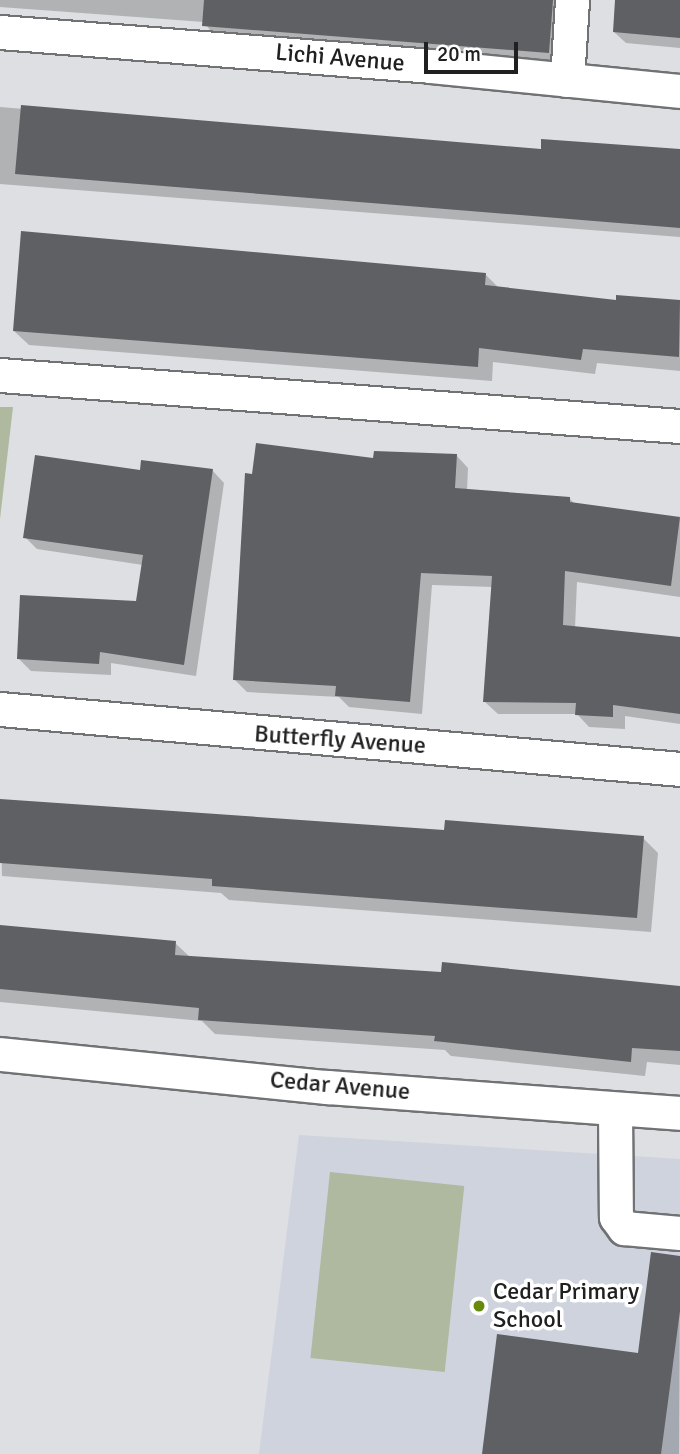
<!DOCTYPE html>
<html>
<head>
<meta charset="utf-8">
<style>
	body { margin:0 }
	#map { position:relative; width:680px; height:1454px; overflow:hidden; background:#dedfe2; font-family:Signika,sans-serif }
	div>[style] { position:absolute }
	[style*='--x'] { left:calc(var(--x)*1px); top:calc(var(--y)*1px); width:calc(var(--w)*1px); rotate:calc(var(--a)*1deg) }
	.built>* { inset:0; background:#ced3dd }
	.green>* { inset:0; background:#aeb99f; transform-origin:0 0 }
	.shadow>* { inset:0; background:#0003 }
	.building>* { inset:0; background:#5f6063 }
	.roads { filter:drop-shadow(2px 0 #707274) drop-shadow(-2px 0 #707274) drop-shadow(0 2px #707274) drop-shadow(0 -2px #707274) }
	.minor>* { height:33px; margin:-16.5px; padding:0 16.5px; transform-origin:16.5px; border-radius:16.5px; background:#fff }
	.dots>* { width:19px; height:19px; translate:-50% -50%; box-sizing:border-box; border:4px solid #fff; border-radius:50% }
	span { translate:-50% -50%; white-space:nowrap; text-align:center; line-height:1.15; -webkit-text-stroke:7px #fff; paint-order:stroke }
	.street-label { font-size:24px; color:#202021 }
	.poi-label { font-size:24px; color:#202021 }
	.left { translate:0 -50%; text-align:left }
	.scale { position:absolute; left:424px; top:42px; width:94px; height:32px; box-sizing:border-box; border:4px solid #202021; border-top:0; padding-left:9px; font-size:21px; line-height:24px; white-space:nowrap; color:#202021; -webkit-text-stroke:5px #fff; paint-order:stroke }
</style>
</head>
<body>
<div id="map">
	<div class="built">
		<i style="clip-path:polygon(299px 1135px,680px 1159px,680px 1454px,259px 1454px)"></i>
	</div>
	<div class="green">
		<i style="clip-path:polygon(0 407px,13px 407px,0 519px)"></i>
		<i style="left:330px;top:1172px;width:135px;height:187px;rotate:6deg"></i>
	</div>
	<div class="shadow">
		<i style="clip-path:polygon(0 0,564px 0,560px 63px,215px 37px,204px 22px,0 7px)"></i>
		<i style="clip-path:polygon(617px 0,680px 0,680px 48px,626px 43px,614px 32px)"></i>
		<i style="clip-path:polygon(0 107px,542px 151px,680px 151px,680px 237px,0 184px)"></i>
		<i style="clip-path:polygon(485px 274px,499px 288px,617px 301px,618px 296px,680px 302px,680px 371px,597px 363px,595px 374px,493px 362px,492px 381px,29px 345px,14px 331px)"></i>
		<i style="clip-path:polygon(456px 455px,468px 468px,467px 491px,570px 499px,575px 504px,680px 519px,680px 597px,577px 582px,575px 628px,680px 641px,680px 724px,625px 716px,625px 729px,589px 727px,577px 714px,498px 714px,485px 702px,493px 587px,432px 585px,422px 714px,349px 707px,339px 697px,247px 692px,234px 679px,375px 460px)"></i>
		<i style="clip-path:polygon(212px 470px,224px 483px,196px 676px,111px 663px,111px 675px,31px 671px,19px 659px,138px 603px,143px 565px,37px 549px,25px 537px,141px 472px)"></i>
		<i style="clip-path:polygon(0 801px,446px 832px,643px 838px,658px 853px,651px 932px,229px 900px,221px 893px,2px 876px)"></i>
		<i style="clip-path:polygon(0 927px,175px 943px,190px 957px,680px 988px,680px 1065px,647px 1062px,645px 1076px,451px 1056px,445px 1050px,215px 1034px,202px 1021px,0 1002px)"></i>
		<i style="clip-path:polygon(680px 1258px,679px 1454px,483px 1454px,639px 1355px)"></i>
	</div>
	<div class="building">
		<i style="clip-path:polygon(204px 0,553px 0,549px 53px,202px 26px)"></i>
		<i style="clip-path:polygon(615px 0,680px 0,680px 38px,613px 32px)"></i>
		<i style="clip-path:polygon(21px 105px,541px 149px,541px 139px,680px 149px,680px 228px,15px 174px)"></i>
		<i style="clip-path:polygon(21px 231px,486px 273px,485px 285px,616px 300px,616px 295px,680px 300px,679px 357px,583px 349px,581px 360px,479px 348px,478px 367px,13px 331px)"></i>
		<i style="clip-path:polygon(256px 443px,373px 458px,374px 451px,457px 454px,455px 488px,570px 497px,570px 502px,680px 517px,671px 586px,565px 571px,563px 625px,680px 637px,680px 714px,613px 705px,613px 717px,575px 715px,576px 703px,483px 702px,492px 576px,421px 573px,410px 702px,335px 696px,336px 686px,233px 680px,245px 473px,252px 474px)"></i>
		<i style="clip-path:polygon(35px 455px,140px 470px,141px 460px,213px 469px,184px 665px,100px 652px,99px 664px,17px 659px,20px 595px,136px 601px,143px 555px,23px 538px)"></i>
		<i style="clip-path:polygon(0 799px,444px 830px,445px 820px,644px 836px,637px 918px,212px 886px,212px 879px,0 863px)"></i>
		<i style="clip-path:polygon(0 925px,176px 941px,175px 955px,441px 972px,442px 962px,680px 986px,680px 1051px,632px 1048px,631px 1062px,434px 1041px,435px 1036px,198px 1020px,199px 1008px,0 989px)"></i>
		<i style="clip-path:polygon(651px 1252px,680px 1256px,680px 1311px,661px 1454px,482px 1454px,497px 1334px,638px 1353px)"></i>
	</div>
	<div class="roads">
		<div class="minor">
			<i style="--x:0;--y:32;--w:431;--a:4.5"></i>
			<i style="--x:430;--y:66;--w:251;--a:5.7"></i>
			<i style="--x:567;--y:80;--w:80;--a:-86.4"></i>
			<i style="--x:0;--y:375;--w:682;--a:4.29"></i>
			<i style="--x:0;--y:709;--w:683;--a:5.04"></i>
			<i style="--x:0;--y:1054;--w:329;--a:5.8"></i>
			<i style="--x:327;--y:1087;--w:354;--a:4.2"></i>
			<i style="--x:615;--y:1110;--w:107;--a:89.5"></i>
			<i style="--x:616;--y:1217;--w:14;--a:54"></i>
			<i style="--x:624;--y:1228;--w:56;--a:5.1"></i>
		</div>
	</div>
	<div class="dots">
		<i style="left:479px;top:1306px;background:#688a0b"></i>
	</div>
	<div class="street-label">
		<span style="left:340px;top:58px;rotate:5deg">Lichi Avenue</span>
		<span style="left:340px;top:740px;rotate:4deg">Butterfly Avenue</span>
		<span style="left:340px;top:1086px;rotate:5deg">Cedar Avenue</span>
	</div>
	<div class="poi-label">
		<span class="left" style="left:493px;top:1306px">Cedar Primary<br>School</span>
	</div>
	<div class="scale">20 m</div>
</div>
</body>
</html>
